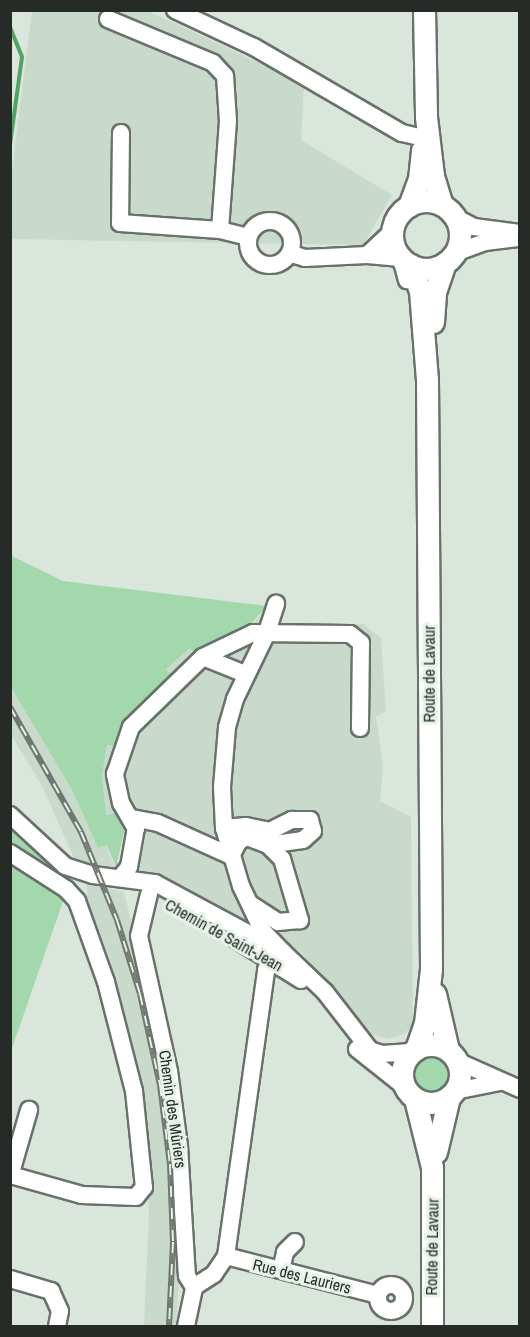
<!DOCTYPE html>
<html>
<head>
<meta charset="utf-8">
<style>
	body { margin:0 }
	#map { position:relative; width:530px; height:1337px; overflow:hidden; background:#dae5db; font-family:"Archivo Narrow",sans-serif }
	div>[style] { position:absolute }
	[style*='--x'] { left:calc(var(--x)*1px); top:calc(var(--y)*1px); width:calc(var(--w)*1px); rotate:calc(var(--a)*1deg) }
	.built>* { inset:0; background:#c9dacc }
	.green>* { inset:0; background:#a3d8ad }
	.round { border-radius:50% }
	.stream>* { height:4px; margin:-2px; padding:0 2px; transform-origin:2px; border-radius:2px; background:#51a467 }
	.roads { filter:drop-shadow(2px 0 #68726a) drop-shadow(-2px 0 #68726a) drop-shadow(0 2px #68726a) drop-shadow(0 -2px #68726a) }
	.minor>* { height:16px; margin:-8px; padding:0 8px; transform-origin:8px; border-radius:8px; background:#fff }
	.minor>.ring { margin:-8px; padding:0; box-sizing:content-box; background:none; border:16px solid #fff; border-radius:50% }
	.major>* { height:21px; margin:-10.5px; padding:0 10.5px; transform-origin:10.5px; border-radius:10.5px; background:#fff }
	.major>.ring { margin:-10.5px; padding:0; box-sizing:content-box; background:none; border:21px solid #fff; border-radius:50% }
	.rail>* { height:6px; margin-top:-3px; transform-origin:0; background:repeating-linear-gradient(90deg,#e7f2e8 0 11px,#707771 0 22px); box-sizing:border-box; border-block:2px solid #707771 }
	span { translate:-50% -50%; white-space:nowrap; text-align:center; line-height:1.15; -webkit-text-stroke:6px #e7f2e8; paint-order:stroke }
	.street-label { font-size:16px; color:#272b27 }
	.frame { position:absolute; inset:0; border:12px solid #272b27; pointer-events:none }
</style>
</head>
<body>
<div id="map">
	<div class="built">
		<i style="clip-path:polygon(32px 11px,148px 11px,304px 84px,301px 140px,392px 195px,363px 245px,11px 239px,11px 178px)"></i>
		<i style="clip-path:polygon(262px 615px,275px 626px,363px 624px,381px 638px,386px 711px,376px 716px,383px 766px,380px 801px,411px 817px,413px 1025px,404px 1034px,388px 1039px,368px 1033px,301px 952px,144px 875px,137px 869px,117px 813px,106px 815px,102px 776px,107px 745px,173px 677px,166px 669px,190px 647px,247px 628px)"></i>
		<i style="clip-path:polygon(11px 687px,72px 790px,98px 848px,107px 845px,115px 869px,75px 860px,42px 786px,11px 735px)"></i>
		<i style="clip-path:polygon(87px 884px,124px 892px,164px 1060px,180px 1266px,176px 1326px,144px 1326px,149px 1213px,144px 1103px,110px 973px,112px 964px,87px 900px)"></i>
	</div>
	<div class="green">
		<i style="clip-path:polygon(10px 555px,63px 581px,267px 606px,247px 628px,196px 653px,190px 648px,166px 669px,173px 677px,126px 724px,115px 746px,107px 745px,102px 776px,106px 815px,117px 813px,124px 832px,116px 867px,107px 845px,98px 848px,72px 790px,11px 687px)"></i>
		<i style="clip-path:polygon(11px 815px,70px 869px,69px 884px,11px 1051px)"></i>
		<i class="round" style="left:412px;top:1055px;width:38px;height:38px"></i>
	</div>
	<div class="stream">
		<i style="--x:10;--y:11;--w:1;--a:-45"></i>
		<i style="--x:10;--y:27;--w:32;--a:68"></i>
		<i style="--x:22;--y:57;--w:89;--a:97.8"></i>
	</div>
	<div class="roads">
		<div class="minor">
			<i style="--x:175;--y:10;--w:87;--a:25.1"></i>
			<i style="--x:254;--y:47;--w:171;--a:30.2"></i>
			<i style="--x:402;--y:133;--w:28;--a:13"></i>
			<i style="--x:108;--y:19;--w:114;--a:22.7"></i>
			<i style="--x:213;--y:63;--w:18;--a:47"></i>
			<i style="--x:225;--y:76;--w:45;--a:86.2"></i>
			<i style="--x:228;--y:121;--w:109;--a:94.2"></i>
			<i style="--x:220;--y:230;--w:29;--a:14"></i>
			<i style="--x:121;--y:133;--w:90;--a:90.6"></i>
			<i style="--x:120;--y:223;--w:100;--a:4"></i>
			<i style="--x:455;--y:217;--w:21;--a:28"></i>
			<i style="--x:474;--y:227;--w:46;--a:7.4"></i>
			<i class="ring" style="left:248px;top:221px;width:28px;height:28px"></i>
			<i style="--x:455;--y:253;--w:32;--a:-20"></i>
			<i style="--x:485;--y:242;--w:33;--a:-7"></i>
			<i style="--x:292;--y:254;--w:14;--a:17"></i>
			<i style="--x:305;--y:258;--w:62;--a:-2.8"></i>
			<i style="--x:367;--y:255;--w:34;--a:5"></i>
			<i style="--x:401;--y:258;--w:23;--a:75"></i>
			<i style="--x:367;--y:255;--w:35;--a:-43"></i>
			<i style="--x:203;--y:657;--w:55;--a:-25.6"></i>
			<i style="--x:253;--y:633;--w:97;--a:0.6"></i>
			<i style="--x:350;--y:634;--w:14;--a:39"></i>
			<i style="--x:361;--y:643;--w:85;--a:90.7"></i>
			<i style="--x:10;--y:815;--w:75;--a:42.8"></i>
			<i style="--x:65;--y:866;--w:29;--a:18"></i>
			<i style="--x:93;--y:875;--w:63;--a:7.4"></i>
			<i style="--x:155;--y:883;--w:145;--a:28.3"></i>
			<i style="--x:283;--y:952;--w:58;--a:43.6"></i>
			<i style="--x:325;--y:992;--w:73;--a:52.2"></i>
			<i style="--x:370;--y:1050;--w:13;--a:18"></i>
			<i style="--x:382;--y:1054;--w:29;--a:-4"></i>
			<i style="--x:132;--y:818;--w:26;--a:11"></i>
			<i style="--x:158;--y:823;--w:80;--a:24.3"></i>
			<i style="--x:224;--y:828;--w:22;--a:-5"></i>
			<i style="--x:246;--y:826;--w:25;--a:12"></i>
			<i style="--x:270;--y:831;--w:25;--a:-27"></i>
			<i style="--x:292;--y:820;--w:18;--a:0"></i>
			<i style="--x:310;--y:820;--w:11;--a:75"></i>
			<i style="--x:313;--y:831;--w:13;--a:138"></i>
			<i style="--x:303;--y:840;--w:35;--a:172"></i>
			<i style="--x:10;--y:853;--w:67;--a:32.7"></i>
			<i style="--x:66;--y:889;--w:16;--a:47"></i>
			<i style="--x:77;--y:901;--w:86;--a:70.3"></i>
			<i style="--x:106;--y:982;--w:113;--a:75.6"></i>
			<i style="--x:134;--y:1091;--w:97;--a:84.1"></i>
			<i style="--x:144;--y:1187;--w:13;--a:129"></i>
			<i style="--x:136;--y:1197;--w:54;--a:-177.9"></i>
			<i style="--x:82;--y:1195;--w:74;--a:-164.3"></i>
			<i style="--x:231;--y:856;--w:17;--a:-62"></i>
			<i style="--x:239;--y:841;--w:9;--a:-27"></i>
			<i style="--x:247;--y:837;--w:22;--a:21"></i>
			<i style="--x:268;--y:845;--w:20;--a:45"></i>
			<i style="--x:282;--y:859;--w:64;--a:73.6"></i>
			<i style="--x:300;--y:920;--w:22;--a:175"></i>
			<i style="--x:278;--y:922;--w:33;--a:-147"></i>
			<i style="--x:120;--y:878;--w:14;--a:-51"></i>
			<i style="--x:129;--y:867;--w:39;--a:-80"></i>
			<i style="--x:136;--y:829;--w:30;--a:-120"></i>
			<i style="--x:121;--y:803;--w:30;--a:-102"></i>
			<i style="--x:115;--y:774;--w:50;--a:-71.2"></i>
			<i style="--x:131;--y:727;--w:100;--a:-44.2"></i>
			<i style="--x:203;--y:657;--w:45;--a:22"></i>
			<i style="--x:149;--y:894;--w:43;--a:103.4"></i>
			<i style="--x:139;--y:936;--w:138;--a:77.5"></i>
			<i style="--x:169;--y:1071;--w:76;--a:82.4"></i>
			<i style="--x:179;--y:1146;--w:130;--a:86.5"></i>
			<i style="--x:187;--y:1276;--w:13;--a:58"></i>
			<i style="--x:234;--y:938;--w:79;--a:32.1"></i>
			<i style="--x:357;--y:1049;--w:61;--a:38.4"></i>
			<i style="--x:457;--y:1061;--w:69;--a:24"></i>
			<i style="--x:455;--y:1091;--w:46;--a:-11.3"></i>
			<i style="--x:10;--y:1176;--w:69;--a:-73.9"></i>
			<i style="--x:226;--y:1256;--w:157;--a:14.4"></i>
			<i style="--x:281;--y:1270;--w:18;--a:-77"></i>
			<i style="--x:285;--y:1252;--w:14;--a:-45"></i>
			<i style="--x:10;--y:1279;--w:43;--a:16.3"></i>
			<i style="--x:51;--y:1291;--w:22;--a:66"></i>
			<i style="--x:60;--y:1311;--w:15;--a:101"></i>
			<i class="ring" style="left:378px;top:1285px;width:10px;height:10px"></i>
			<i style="--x:194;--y:1287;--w:24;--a:-33"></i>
			<i style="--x:214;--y:1274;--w:22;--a:-56"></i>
			<i style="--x:226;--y:1256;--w:289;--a:-82"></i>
			<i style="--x:266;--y:970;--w:12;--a:-66"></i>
			<i style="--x:271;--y:959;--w:14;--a:-30"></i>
			<i style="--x:283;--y:952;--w:30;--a:-134"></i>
			<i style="--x:262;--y:930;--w:49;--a:-115.5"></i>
			<i style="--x:241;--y:886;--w:60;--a:-106.3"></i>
			<i style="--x:224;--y:828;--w:41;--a:-92.8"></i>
			<i style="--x:222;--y:787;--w:60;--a:-85.2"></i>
			<i style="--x:227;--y:727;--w:29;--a:-74"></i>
			<i style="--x:235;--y:699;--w:71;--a:-64.2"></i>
			<i style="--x:266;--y:635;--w:33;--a:-72"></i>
			<i style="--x:186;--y:1326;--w:40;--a:-78"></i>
		</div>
		<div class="major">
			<i style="--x:424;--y:10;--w:107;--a:88.9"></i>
			<i style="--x:426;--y:117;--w:59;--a:83.2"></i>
			<i style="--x:433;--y:176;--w:30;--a:73"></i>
			<i class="ring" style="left:392px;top:201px;width:47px;height:47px"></i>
			<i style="--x:409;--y:206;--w:29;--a:-70"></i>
			<i style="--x:419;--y:179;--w:29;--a:-84"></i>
			<i style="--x:411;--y:265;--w:28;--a:71"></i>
			<i style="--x:420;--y:291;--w:88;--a:85.5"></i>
			<i style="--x:427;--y:379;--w:590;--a:89.61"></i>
			<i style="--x:431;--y:969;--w:54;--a:96.3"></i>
			<i style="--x:425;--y:1023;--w:28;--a:109"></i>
			<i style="--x:433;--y:322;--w:30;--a:-86"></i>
			<i style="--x:435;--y:292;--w:31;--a:-71"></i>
			<i style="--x:435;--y:994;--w:57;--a:76.9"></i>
			<i class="ring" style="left:402px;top:1045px;width:37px;height:37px"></i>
			<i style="--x:415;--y:1099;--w:70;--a:76"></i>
			<i style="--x:432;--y:1167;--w:159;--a:90"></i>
			<i style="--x:436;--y:1152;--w:57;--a:-76.7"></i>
		</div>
	</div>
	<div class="rail">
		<i style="--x:10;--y:707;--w:144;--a:60.4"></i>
		<i style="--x:81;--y:832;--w:95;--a:67.8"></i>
		<i style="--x:117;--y:920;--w:77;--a:72.7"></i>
		<i style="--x:140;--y:994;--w:93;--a:77.6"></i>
		<i style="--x:160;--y:1085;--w:80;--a:82.8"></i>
		<i style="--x:170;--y:1164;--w:78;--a:87.8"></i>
		<i style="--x:173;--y:1242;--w:84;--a:92.7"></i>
	</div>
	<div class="street-label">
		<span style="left:429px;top:674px;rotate:-90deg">Route de Lavaur</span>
		<span style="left:224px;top:935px;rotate:29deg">Chemin de Saint-Jean</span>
		<span style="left:173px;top:1109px;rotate:82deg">Chemin des Mûriers</span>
		<span style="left:432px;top:1247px;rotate:-89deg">Route de Lavaur</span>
		<span style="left:302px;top:1276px;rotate:14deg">Rue des Lauriers</span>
	</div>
	<div class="frame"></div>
</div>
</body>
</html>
